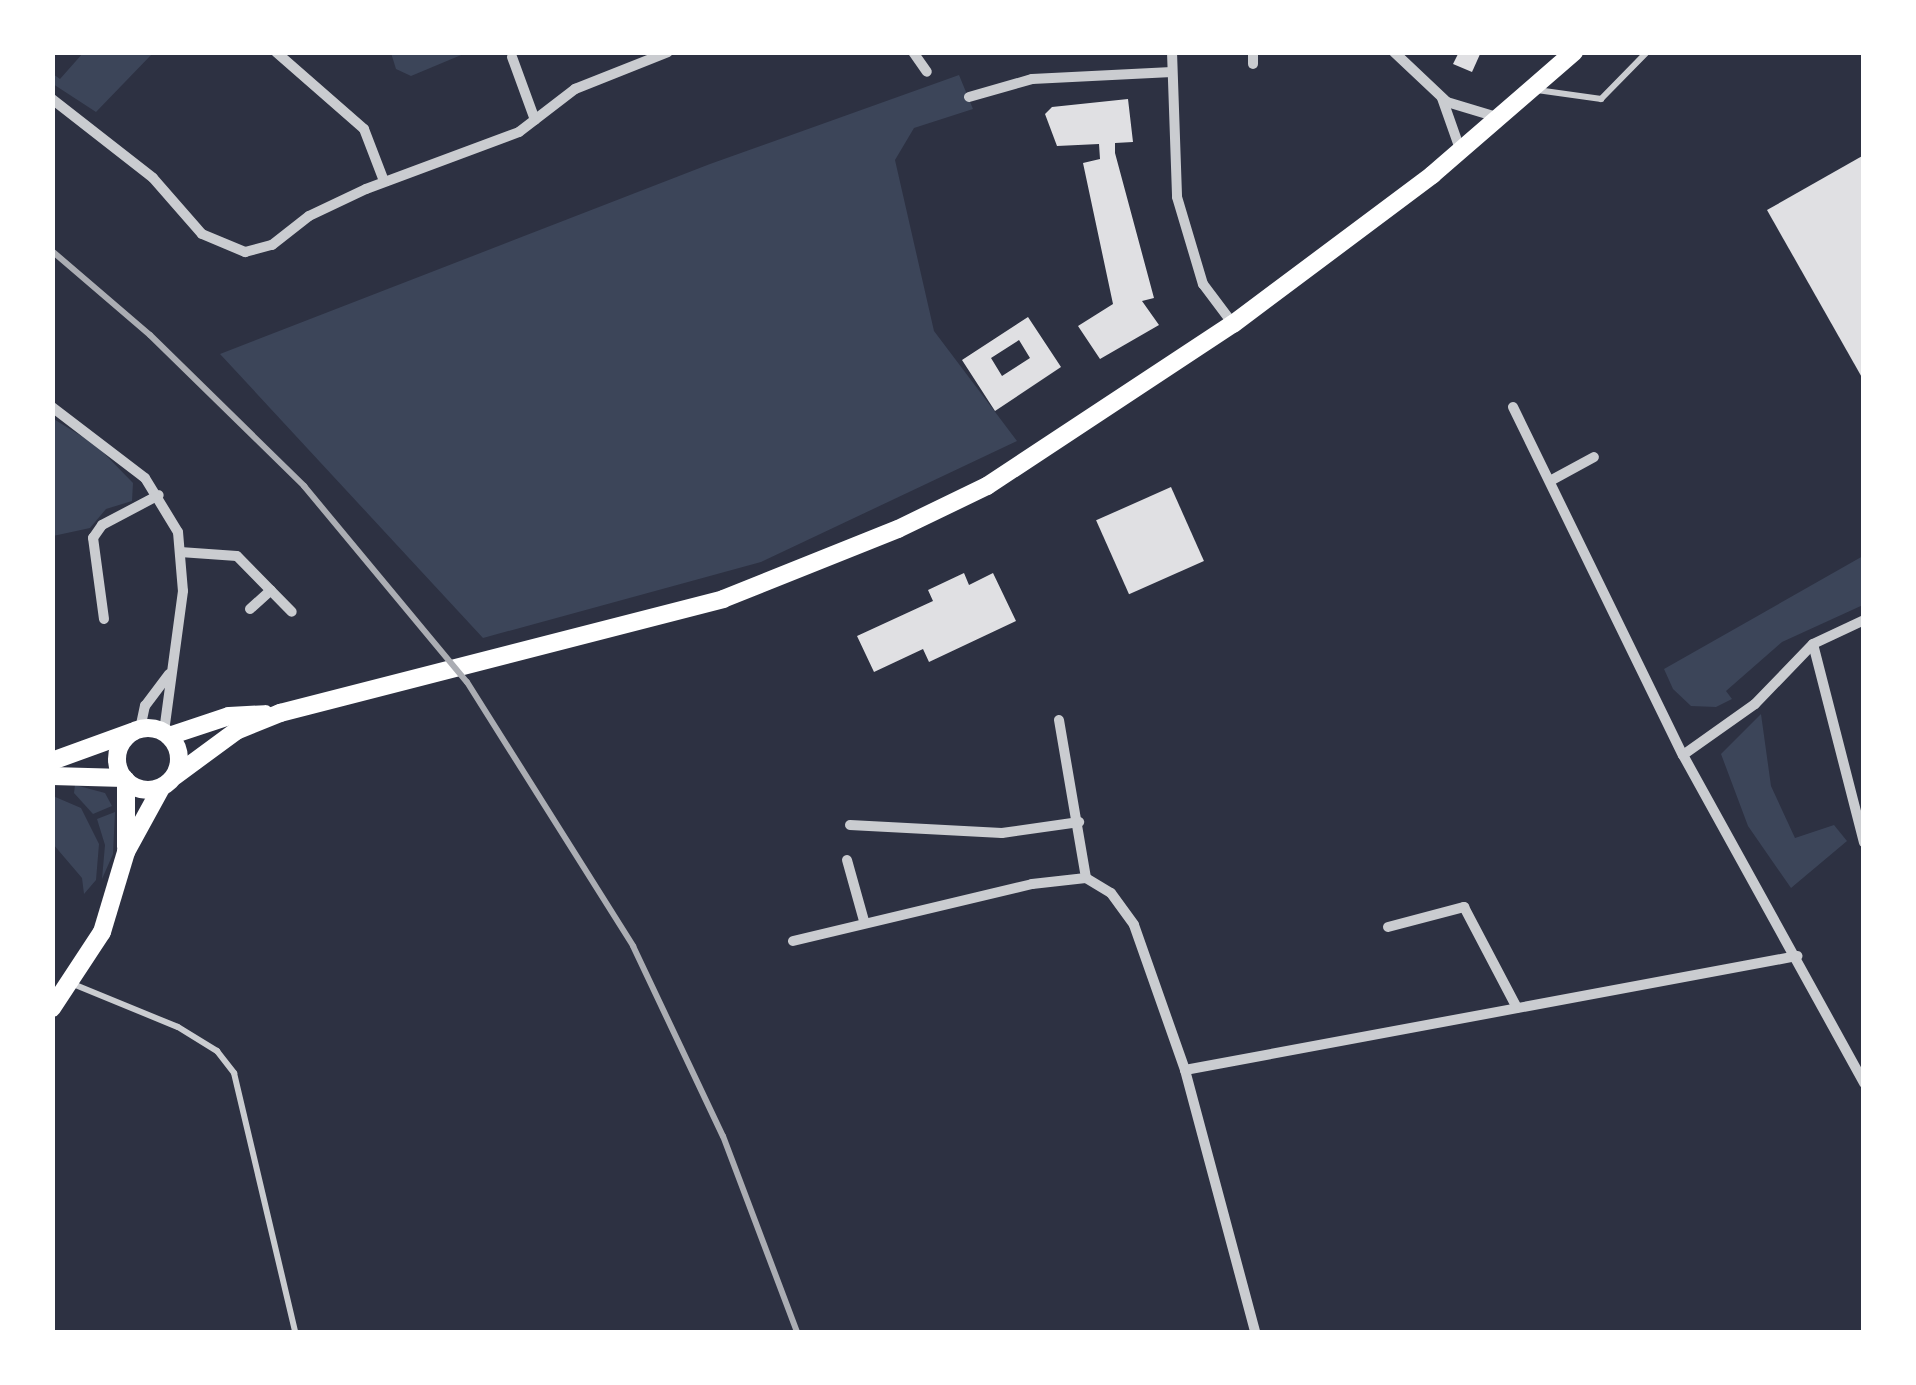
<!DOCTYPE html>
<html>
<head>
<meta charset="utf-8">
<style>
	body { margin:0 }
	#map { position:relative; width:1916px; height:1385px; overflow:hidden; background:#2d3142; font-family:Raleway,sans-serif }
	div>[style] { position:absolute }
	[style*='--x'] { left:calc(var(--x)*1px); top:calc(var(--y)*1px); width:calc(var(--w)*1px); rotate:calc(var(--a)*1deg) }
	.green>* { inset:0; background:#3c4559 }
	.building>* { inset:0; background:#e0e0e3; transform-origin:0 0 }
	.service>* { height:6px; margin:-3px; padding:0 3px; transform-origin:3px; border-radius:3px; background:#caccd0 }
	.minor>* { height:10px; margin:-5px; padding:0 5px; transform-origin:5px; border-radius:5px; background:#caccd0 }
	.secondary>* { height:18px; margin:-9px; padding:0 9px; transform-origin:9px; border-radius:9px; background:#fff }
	.primary>* { height:18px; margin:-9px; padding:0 9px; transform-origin:9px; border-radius:9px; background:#fff }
	.primary>.ring { margin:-9px; padding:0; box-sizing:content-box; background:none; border:18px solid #fff; border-radius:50% }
	.rail>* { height:6px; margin:-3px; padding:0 3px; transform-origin:3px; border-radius:3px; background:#abadb3 }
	span { translate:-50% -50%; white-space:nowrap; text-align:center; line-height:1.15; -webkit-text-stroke:8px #fff; paint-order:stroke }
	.frame { position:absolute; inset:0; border:55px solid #fff; pointer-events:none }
</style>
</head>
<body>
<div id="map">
	<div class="green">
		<i style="clip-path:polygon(83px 53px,83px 52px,153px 53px,96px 112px,53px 84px,53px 74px,60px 79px)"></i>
		<i style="clip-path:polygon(391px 53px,391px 52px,466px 53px,411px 76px,396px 69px)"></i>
		<i style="clip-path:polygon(959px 75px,973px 109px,914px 128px,895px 160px,934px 331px,1017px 441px,761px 562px,483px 638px,220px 354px,710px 164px)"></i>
		<i style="clip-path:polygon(52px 418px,96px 445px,133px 483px,132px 501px,106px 509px,90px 528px,53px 536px)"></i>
		<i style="clip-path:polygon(1863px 556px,1863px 605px,1782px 642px,1726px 691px,1732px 699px,1716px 707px,1691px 706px,1673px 689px,1664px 669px)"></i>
		<i style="clip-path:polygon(1761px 714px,1771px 786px,1795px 838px,1834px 825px,1847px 841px,1791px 888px,1748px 826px,1721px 754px)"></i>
		<i style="clip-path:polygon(75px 785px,105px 793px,112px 806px,93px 814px,74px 793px)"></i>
		<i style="clip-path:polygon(53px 796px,81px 808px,99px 844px,96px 880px,84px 894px,82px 878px,53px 844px)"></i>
		<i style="clip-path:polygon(115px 812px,113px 854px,102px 879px,105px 845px,97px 819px)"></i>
	</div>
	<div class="building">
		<i style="clip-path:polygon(1481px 52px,1472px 72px,1453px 64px,1459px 52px)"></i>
		<i style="clip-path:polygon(1128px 99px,1133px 142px,1115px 143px,1115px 153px,1154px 298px,1142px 301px,1159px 325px,1100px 359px,1078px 326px,1113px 304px,1083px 163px,1100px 159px,1099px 144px,1057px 146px,1045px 114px,1052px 107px)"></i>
		<i style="clip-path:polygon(1864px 155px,1864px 381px,1767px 210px)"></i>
		<i style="clip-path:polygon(evenodd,1028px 317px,1061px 367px,995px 411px,962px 360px,1028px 317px,1019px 340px,1030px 358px,1002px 376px,991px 358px,1019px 340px)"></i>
		<i style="left:1171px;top:487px;width:81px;height:82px;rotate:66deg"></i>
		<i style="clip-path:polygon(964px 573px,969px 585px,993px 573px,1016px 621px,929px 662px,923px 649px,874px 672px,857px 636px,933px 601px,928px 590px)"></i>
	</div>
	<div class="service">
		<i style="--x:1537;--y:90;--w:65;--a:8"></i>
		<i style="--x:1601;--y:99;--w:66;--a:-45.6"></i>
		<i style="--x:73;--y:984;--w:113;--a:22.3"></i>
		<i style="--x:178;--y:1027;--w:46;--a:31.6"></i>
		<i style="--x:217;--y:1051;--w:28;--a:52"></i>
		<i style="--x:234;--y:1073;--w:266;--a:76.7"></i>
	</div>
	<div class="minor">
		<i style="--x:276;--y:52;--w:117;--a:41.2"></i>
		<i style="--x:364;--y:129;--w:56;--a:69"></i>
		<i style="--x:913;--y:52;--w:24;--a:55"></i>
		<i style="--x:1172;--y:52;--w:145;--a:88"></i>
		<i style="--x:1177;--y:197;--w:91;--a:73.4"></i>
		<i style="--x:1203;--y:284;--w:50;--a:53.1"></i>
		<i style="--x:1253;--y:52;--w:12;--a:90"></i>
		<i style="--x:1394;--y:52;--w:73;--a:43.3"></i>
		<i style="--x:1447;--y:102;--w:52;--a:16.7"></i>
		<i style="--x:512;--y:57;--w:67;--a:69.9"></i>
		<i style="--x:969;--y:97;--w:66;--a:-15.9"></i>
		<i style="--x:1032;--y:79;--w:140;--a:-2.9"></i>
		<i style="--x:1442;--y:98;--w:54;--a:70.6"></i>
		<i style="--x:52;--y:99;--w:128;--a:38"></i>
		<i style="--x:153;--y:178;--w:74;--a:48.8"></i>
		<i style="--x:202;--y:234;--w:47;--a:22.7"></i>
		<i style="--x:245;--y:252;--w:28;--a:-15"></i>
		<i style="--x:272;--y:245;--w:47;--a:-38.1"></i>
		<i style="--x:309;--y:216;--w:63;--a:-25.3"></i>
		<i style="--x:366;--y:189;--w:163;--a:-20.4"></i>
		<i style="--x:519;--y:132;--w:71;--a:-37.5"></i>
		<i style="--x:575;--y:89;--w:100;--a:-21.7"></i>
		<i style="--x:52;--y:407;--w:117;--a:37.4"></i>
		<i style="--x:145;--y:478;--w:63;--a:58.6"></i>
		<i style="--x:178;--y:532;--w:59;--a:85.2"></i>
		<i style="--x:183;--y:591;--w:142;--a:97.7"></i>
		<i style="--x:1513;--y:407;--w:387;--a:64"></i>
		<i style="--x:1683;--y:755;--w:375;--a:61.1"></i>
		<i style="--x:1550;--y:481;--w:50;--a:-28.6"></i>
		<i style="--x:180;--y:552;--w:57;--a:4"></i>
		<i style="--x:237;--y:556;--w:78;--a:45.5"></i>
		<i style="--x:250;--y:609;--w:28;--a:-42"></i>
		<i style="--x:104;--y:619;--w:82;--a:-97.7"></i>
		<i style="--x:93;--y:538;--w:16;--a:-55"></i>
		<i style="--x:102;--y:525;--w:64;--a:-27.8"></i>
		<i style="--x:1813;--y:644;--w:205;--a:75.6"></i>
		<i style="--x:1059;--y:720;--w:160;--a:80.3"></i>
		<i style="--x:140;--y:729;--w:24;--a:-78"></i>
		<i style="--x:145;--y:706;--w:40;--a:-53"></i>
		<i style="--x:1683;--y:755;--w:88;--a:-35.3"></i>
		<i style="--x:1755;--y:704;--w:83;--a:-46"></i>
		<i style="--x:1813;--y:644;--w:56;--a:-25.2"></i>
		<i style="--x:850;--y:825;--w:152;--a:3"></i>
		<i style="--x:1002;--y:833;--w:78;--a:-8.1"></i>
		<i style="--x:847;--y:860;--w:63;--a:74.4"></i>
		<i style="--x:1388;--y:927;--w:79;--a:-14.7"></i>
		<i style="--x:1464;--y:907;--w:114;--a:62.3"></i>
		<i style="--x:793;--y:941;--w:246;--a:-13.4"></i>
		<i style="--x:1032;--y:884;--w:54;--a:-6.3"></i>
		<i style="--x:1086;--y:878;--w:29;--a:31"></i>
		<i style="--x:1111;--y:893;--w:39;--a:54"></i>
		<i style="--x:1134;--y:925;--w:154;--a:70.6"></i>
		<i style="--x:1185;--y:1070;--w:271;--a:75"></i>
		<i style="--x:1185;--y:1070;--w:623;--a:-10.55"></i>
	</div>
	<div class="secondary">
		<i style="--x:52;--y:761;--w:85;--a:-19.9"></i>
		<i style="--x:52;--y:776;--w:72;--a:1.6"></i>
	</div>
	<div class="primary">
		<i class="ring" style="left:117px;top:728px;width:44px;height:44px"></i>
		<i style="--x:169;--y:736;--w:63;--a:-18.4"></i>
		<i style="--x:229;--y:716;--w:36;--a:-3"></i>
		<i style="--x:175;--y:776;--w:76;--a:-36.4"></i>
		<i style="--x:236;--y:731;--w:48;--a:-22.2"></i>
		<i style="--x:280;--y:713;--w:457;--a:-14.4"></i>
		<i style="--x:723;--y:599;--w:188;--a:-21.8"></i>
		<i style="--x:898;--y:529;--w:99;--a:-25.8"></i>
		<i style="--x:987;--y:486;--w:295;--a:-33.4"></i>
		<i style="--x:1233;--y:324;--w:249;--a:-36.8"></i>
		<i style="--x:1432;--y:175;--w:188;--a:-40.9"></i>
		<i style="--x:126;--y:847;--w:67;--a:-90"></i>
		<i style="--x:52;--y:1008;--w:91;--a:-56.7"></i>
		<i style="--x:102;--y:932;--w:84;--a:-73.3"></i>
		<i style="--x:126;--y:852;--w:73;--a:-61.3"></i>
	</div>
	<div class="rail">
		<i style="--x:52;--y:251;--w:129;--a:40.6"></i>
		<i style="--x:150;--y:335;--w:216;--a:44.4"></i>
		<i style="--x:304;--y:486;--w:255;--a:50.3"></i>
		<i style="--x:467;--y:682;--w:312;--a:57.8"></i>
		<i style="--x:633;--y:946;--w:210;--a:64.7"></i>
		<i style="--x:723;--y:1136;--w:210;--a:69.3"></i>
	</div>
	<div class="frame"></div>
</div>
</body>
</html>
